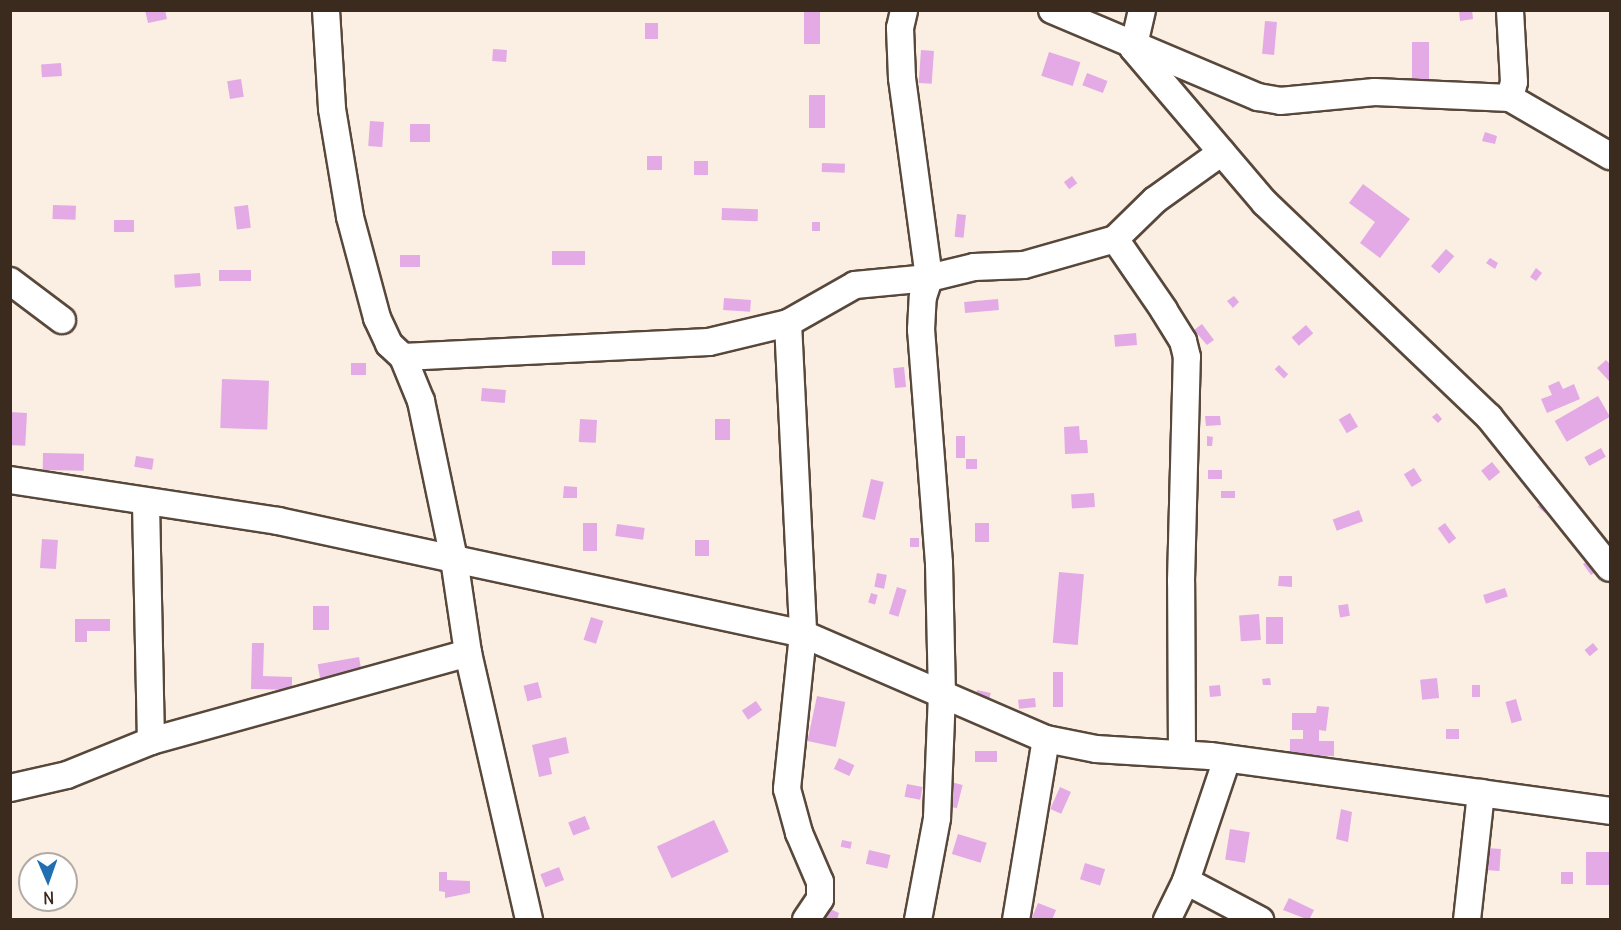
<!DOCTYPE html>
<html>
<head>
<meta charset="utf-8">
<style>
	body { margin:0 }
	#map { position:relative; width:1621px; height:930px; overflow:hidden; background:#faefe2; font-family:Delius,sans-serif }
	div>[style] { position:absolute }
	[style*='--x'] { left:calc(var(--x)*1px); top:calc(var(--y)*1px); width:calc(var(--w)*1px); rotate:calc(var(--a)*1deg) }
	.building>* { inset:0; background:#e3aae6; transform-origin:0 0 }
	.roads { filter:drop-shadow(2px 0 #58483b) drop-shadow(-2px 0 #58483b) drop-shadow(0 2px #58483b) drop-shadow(0 -2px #58483b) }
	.minor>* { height:26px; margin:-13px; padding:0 13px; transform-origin:13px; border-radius:13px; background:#fff }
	span { translate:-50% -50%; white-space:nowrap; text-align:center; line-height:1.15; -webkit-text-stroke:6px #fff; paint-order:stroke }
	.frame { position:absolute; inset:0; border:12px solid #3b2a1e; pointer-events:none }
	.north { position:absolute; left:18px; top:852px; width:60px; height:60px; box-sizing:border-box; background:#fff; border:2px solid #b1aaa5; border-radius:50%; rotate:178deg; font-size:16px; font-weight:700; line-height:24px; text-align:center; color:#3b2a1e }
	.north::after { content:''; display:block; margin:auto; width:21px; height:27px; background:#1f6fb2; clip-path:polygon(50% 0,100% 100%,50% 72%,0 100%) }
</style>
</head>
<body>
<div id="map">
	<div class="building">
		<i style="clip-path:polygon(145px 10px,165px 10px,167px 19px,148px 23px)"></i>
		<i style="left:804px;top:10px;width:16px;height:34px"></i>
		<i style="clip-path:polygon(1459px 10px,1472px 10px,1473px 19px,1460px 21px)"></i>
		<i style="left:1265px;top:21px;width:12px;height:33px;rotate:5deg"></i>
		<i style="left:645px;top:23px;width:13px;height:16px"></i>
		<i style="left:1412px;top:42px;width:17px;height:46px"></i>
		<i style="left:493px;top:49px;width:14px;height:12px;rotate:4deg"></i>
		<i style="left:921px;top:50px;width:13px;height:33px;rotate:4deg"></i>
		<i style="left:1049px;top:52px;width:33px;height:25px;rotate:18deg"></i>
		<i style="left:61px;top:63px;width:13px;height:20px;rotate:86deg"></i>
		<i style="left:1087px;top:73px;width:22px;height:13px;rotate:21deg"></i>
		<i style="left:241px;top:79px;width:18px;height:14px;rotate:81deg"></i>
		<i style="left:809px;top:95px;width:16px;height:33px"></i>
		<i style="left:370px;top:121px;width:14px;height:25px;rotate:4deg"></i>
		<i style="left:410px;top:124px;width:20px;height:18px"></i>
		<i style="clip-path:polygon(1485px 132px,1497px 136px,1495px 144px,1482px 141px)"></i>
		<i style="left:647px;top:156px;width:15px;height:14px"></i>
		<i style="left:694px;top:161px;width:14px;height:14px"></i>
		<i style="left:822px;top:163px;width:23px;height:9px;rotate:2deg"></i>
		<i style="left:1072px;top:176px;width:9px;height:10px;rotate:54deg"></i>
		<i style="clip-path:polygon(1363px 184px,1410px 219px,1380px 258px,1360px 243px,1375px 222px,1349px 203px)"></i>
		<i style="left:53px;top:205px;width:23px;height:14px;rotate:2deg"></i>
		<i style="left:248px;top:205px;width:23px;height:14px;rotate:83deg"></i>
		<i style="left:722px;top:208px;width:36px;height:12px;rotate:2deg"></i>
		<i style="left:957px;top:214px;width:9px;height:23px;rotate:6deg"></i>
		<i style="left:114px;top:220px;width:20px;height:12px"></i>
		<i style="left:812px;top:222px;width:8px;height:9px"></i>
		<i style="left:1446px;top:249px;width:11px;height:23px;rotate:41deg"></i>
		<i style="left:552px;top:251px;width:33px;height:14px"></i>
		<i style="left:400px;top:255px;width:20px;height:12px"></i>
		<i style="clip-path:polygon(1490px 258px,1498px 263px,1495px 269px,1486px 263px)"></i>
		<i style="clip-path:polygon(1536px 268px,1542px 273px,1536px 281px,1530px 277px)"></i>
		<i style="left:251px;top:270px;width:11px;height:32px;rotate:90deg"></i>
		<i style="left:200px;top:273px;width:13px;height:26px;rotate:86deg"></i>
		<i style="clip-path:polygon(1234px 296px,1239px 302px,1233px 308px,1227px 301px)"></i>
		<i style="left:724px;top:298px;width:27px;height:12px;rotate:4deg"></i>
		<i style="left:998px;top:299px;width:11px;height:34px;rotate:85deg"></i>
		<i style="clip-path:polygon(1202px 324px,1214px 340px,1207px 345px,1194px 330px)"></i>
		<i style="left:1306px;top:325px;width:11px;height:19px;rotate:49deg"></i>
		<i style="left:1136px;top:333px;width:12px;height:22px;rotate:85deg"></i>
		<i style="clip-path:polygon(1606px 360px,1610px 364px,1610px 382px,1597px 368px)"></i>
		<i style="left:351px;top:363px;width:15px;height:12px"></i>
		<i style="left:1279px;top:365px;width:13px;height:6px;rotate:45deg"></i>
		<i style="left:904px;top:367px;width:20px;height:11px;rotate:84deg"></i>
		<i style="left:222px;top:379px;width:47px;height:49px;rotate:2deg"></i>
		<i style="clip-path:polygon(1559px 381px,1563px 389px,1574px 384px,1580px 399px,1547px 413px,1541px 399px,1552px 395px,1548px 386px)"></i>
		<i style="left:482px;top:388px;width:24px;height:13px;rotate:5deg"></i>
		<i style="left:1598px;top:396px;width:24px;height:50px;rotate:60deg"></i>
		<i style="left:10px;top:412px;width:17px;height:33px;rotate:3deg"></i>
		<i style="left:1350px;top:413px;width:16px;height:13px;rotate:60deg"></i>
		<i style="clip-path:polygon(1437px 413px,1442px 419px,1438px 423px,1432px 417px)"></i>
		<i style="clip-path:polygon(1205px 416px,1220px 416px,1221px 425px,1206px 426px)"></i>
		<i style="left:580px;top:419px;width:17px;height:23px;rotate:3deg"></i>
		<i style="left:715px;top:419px;width:15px;height:21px"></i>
		<i style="clip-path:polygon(1079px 426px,1080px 440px,1087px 440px,1088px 453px,1065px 454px,1064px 427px)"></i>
		<i style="left:956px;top:436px;width:9px;height:22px"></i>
		<i style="clip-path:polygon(1207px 436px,1213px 437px,1212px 446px,1207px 446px)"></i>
		<i style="left:1601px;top:448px;width:10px;height:19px;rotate:61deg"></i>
		<i style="left:43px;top:453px;width:41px;height:17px;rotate:1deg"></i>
		<i style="left:136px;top:456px;width:18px;height:11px;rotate:9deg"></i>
		<i style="left:966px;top:459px;width:11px;height:10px"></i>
		<i style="left:1492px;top:462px;width:13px;height:14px;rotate:51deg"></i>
		<i style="left:1414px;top:468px;width:15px;height:12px;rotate:58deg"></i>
		<i style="left:1208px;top:470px;width:14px;height:9px"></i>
		<i style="left:871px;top:479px;width:13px;height:39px;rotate:13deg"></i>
		<i style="clip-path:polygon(564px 486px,577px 487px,577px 498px,563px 498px)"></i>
		<i style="left:1221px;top:491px;width:14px;height:7px"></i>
		<i style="left:1094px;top:493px;width:14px;height:23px;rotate:86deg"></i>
		<i style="clip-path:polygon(1541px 502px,1549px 507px,1545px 513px,1538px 507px)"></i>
		<i style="left:1359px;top:510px;width:12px;height:28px;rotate:70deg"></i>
		<i style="left:583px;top:523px;width:14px;height:28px"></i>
		<i style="left:975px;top:523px;width:14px;height:19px"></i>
		<i style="left:1445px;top:523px;width:19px;height:9px;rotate:54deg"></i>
		<i style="left:617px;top:524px;width:28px;height:12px;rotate:8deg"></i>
		<i style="left:910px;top:538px;width:9px;height:9px"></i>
		<i style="left:42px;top:539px;width:16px;height:29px;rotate:4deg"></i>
		<i style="left:695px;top:540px;width:14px;height:16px"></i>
		<i style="clip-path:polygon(1590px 560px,1597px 571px,1591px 575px,1583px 564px)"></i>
		<i style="left:1059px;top:572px;width:25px;height:71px;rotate:5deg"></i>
		<i style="left:877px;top:573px;width:10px;height:14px;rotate:11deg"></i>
		<i style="clip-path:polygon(1279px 576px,1292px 576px,1292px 587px,1278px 586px)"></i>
		<i style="left:897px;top:587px;width:10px;height:28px;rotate:17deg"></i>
		<i style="left:1505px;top:588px;width:9px;height:23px;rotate:72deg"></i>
		<i style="left:871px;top:593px;width:7px;height:10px;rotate:16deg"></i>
		<i style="left:1348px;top:604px;width:12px;height:10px;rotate:81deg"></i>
		<i style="left:313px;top:606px;width:16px;height:24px"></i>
		<i style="left:1259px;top:614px;width:26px;height:20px;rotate:86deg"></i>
		<i style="left:591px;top:617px;width:13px;height:24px;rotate:18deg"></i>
		<i style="left:1266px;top:617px;width:17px;height:27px"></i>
		<i style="clip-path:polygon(75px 619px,110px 619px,110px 631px,87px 631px,87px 642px,75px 642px)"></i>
		<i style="clip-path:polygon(252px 643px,264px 643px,263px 676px,292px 677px,292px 690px,251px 689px)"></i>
		<i style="left:1593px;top:643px;width:8px;height:11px;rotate:50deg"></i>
		<i style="left:359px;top:657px;width:23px;height:42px;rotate:80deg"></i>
		<i style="left:1053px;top:672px;width:10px;height:35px"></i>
		<i style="clip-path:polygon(1270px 678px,1271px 685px,1263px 685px,1262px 679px)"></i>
		<i style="left:1437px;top:678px;width:20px;height:17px;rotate:84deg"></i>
		<i style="left:538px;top:682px;width:16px;height:15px;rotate:76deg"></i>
		<i style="left:1220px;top:685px;width:11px;height:11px;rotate:85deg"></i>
		<i style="left:1472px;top:685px;width:8px;height:12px"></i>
		<i style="left:977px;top:690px;width:14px;height:9px;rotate:12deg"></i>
		<i style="left:817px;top:696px;width:29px;height:46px;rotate:12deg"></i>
		<i style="left:1035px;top:698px;width:9px;height:17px;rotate:84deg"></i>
		<i style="left:1516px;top:699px;width:22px;height:11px;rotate:74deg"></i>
		<i style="left:756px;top:701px;width:11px;height:17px;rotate:56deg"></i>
		<i style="clip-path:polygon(1317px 706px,1329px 707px,1326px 731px,1319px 730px,1319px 741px,1334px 741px,1334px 756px,1290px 755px,1290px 739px,1303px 739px,1303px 730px,1292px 730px,1292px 713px,1316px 713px)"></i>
		<i style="left:1446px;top:729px;width:13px;height:10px"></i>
		<i style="clip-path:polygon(566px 737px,569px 753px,549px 758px,552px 774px,539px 777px,532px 745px)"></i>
		<i style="left:997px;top:751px;width:11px;height:22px;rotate:90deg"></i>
		<i style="left:839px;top:758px;width:17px;height:12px;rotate:25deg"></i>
		<i style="left:951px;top:782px;width:12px;height:24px;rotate:14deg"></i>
		<i style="left:907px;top:784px;width:16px;height:13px;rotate:11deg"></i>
		<i style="left:1060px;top:787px;width:12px;height:24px;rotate:24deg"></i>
		<i style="clip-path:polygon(1341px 809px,1352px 812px,1348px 842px,1336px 839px)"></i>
		<i style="left:585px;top:816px;width:14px;height:18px;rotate:69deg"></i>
		<i style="left:714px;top:820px;width:35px;height:63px;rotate:65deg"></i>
		<i style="left:1230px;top:829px;width:20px;height:31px;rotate:9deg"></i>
		<i style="left:958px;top:834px;width:30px;height:21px;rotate:17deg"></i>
		<i style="left:842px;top:840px;width:10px;height:7px;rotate:11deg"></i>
		<i style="left:1487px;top:848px;width:14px;height:22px;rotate:4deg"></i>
		<i style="left:869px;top:850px;width:22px;height:14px;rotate:13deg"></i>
		<i style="left:1610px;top:852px;width:33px;height:24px;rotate:90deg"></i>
		<i style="left:1085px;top:863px;width:21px;height:17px;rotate:17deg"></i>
		<i style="left:559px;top:867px;width:14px;height:20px;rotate:69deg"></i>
		<i style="clip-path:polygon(439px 872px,447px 872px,447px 880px,470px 881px,470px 893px,445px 898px,445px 892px,439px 891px)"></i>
		<i style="left:1561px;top:872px;width:12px;height:12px"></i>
		<i style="clip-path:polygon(1289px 898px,1314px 910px,1309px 920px,1283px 910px)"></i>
		<i style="clip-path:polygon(1038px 903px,1056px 910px,1052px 920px,1031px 920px)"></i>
		<i style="clip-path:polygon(826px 907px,839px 913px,837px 920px,820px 920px)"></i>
	</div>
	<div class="roads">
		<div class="minor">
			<i style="--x:326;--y:10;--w:99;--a:86.5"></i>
			<i style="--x:332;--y:109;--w:109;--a:80.5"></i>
			<i style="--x:350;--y:217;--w:105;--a:75"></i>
			<i style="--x:377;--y:318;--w:29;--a:65"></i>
			<i style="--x:389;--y:344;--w:19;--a:43"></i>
			<i style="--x:403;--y:357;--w:48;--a:67.8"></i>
			<i style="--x:421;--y:401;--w:161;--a:78.2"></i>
			<i style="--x:454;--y:559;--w:357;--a:12.1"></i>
			<i style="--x:803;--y:634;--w:265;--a:23.4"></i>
			<i style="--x:1046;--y:739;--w:51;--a:11.3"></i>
			<i style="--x:1096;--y:749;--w:114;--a:3.5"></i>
			<i style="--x:1210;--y:756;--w:404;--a:7.8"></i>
			<i style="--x:1052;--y:10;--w:224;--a:22.9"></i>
			<i style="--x:1258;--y:97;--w:22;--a:10"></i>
			<i style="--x:1280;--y:101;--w:95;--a:-5.4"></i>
			<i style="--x:1375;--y:92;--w:135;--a:2.5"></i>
			<i style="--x:1510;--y:98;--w:16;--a:-76"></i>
			<i style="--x:1514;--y:82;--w:72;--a:-93.2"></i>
			<i style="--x:1142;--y:10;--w:39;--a:103"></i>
			<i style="--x:1133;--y:48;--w:204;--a:49.6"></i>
			<i style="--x:1265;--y:203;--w:310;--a:43.7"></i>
			<i style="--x:1489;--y:417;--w:193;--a:51.3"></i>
			<i style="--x:1510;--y:98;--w:116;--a:30.1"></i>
			<i style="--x:10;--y:281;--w:65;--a:36.9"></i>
			<i style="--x:788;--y:323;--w:311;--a:87.2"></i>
			<i style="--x:803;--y:634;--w:156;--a:95.9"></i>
			<i style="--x:787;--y:789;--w:46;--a:74.7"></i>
			<i style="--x:799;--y:833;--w:53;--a:66.8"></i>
			<i style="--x:820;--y:882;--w:17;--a:90"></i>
			<i style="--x:820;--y:899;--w:25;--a:124"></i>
			<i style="--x:403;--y:357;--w:306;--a:-2.8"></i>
			<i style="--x:709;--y:342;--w:81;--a:-13.5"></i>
			<i style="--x:788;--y:323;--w:77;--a:-29.6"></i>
			<i style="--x:855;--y:285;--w:74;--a:-5.4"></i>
			<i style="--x:929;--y:278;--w:202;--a:-97.7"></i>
			<i style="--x:902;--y:78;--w:50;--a:-92.3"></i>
			<i style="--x:900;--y:28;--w:18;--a:-77"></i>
			<i style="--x:10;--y:480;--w:271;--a:8.7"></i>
			<i style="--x:278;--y:521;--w:180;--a:12.2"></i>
			<i style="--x:454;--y:559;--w:95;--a:81.5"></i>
			<i style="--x:468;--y:653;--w:274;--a:77.1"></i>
			<i style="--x:146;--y:503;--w:238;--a:88.8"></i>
			<i style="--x:1182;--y:754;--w:173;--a:-90.3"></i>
			<i style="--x:1181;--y:581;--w:224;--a:-88.5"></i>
			<i style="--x:1187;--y:357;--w:16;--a:-104"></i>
			<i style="--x:1183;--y:341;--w:36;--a:-122"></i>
			<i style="--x:1164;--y:310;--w:86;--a:-124.6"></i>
			<i style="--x:1115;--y:239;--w:56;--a:-44.3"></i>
			<i style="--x:1155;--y:200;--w:82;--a:-35.6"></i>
			<i style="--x:1227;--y:759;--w:129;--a:108.6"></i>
			<i style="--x:1186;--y:881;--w:84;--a:27.8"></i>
			<i style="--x:10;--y:788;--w:58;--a:-12.8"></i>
			<i style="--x:67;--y:775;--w:91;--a:-22"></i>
			<i style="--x:151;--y:741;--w:329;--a:-15.5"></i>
			<i style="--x:918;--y:920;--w:104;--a:-79.4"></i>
			<i style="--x:937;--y:818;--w:122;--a:-87.7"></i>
			<i style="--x:942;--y:696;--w:133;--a:-91.3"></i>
			<i style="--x:939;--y:563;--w:234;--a:-94.4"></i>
			<i style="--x:921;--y:330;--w:33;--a:-87"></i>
			<i style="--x:923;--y:297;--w:20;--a:-72"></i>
			<i style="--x:929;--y:278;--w:46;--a:-13.7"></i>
			<i style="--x:974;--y:267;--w:50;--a:-2.3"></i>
			<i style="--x:1024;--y:265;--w:95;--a:-15.9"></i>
			<i style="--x:1016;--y:920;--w:183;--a:-80.6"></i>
			<i style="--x:1167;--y:920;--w:43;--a:-64"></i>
			<i style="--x:1467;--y:920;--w:128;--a:-83.7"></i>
		</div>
	</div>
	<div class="frame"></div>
	<div class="north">N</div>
</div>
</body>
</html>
